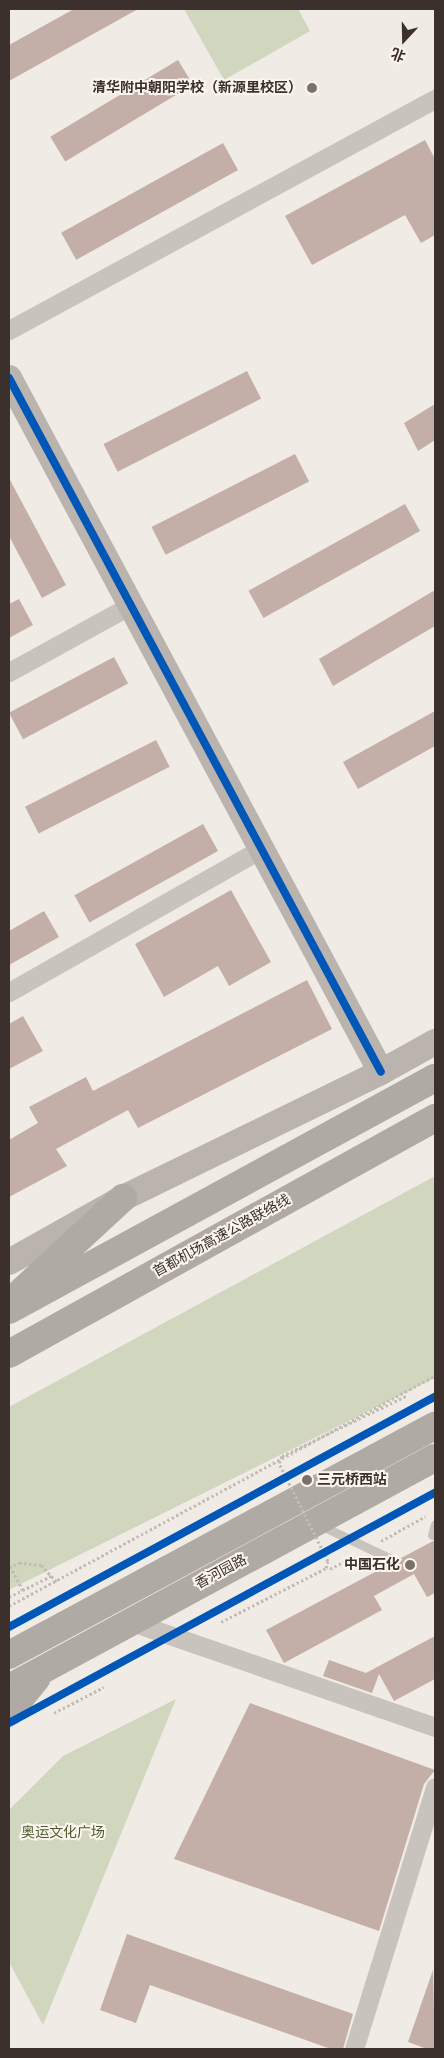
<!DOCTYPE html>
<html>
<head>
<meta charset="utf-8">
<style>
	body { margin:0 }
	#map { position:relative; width:444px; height:2058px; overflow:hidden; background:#f0ebe5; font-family:"Alegreya Sans","Noto Sans SC",sans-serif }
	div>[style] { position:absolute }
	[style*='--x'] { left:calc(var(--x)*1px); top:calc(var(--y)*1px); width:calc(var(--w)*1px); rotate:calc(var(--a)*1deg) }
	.green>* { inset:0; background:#d1d6bf }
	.building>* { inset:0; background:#c3afa7; transform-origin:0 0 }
	.path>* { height:3px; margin-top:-1.5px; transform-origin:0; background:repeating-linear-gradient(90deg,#c2bbb6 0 2.5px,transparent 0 5px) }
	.lane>* { height:9px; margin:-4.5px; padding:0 4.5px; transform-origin:4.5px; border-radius:4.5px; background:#c9c3be }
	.street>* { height:19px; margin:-9.5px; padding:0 9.5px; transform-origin:9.5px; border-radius:9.5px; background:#c9c3be }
	.secondary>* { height:26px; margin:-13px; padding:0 13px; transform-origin:13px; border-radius:13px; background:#bab3ae }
	.highway>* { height:28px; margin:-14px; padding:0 14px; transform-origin:14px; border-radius:14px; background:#afaaa4 }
	.path-bridge>* { height:3px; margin-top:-1.5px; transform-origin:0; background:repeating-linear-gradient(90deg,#c2bbb6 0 2.5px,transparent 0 5px) }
	.cycleway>* { height:8px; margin:-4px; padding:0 4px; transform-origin:4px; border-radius:4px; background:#0057b8 }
	.dots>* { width:14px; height:14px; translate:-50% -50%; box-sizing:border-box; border:2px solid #fbf5ee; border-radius:50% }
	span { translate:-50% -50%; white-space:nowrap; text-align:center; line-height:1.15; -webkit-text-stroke:4px #fbf5ee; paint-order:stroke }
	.poi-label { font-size:14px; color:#3b302b; font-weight:700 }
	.right { translate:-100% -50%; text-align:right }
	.left { translate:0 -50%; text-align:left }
	.street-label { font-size:14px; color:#3b302b }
	.park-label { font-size:14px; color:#4a5a2e }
	.frame { position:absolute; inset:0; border:10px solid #3b302b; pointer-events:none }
	.north { position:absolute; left:379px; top:15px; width:50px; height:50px; -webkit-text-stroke:4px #fbf5ee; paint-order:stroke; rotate:201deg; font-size:14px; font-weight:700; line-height:20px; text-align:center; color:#3b302b }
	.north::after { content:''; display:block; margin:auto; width:18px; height:22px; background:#3b302b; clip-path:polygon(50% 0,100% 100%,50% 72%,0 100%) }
</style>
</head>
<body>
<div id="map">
	<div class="green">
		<i style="clip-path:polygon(184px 9px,298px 9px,310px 31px,224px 80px)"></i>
		<i style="clip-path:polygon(435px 1176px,435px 1378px,9px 1590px,9px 1407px)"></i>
		<i style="clip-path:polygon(176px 1699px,43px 2025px,9px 1962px,9px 1810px,63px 1756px)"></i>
	</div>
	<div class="building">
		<i style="clip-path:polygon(74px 9px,138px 9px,9px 81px,9px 45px)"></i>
		<i style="left:178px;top:60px;width:29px;height:149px;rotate:59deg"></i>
		<i style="clip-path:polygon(425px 140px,435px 159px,435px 235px,421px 243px,405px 215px,312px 265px,285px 216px)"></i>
		<i style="left:223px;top:143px;width:31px;height:185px;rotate:61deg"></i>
		<i style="left:247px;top:371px;width:31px;height:161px;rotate:63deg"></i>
		<i style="clip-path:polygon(435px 404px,435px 440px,418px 451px,404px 423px)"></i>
		<i style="left:295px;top:454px;width:31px;height:161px;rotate:63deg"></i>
		<i style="clip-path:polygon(9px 478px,66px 585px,42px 598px,9px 536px)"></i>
		<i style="left:405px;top:504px;width:31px;height:179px;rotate:61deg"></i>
		<i style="clip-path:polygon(435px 590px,435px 626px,333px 686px,319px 659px)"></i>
		<i style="clip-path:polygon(19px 599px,33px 625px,9px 638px,9px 604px)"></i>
		<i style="left:114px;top:657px;width:30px;height:119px;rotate:62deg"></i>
		<i style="clip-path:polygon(435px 711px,435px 746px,358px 789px,343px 762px)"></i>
		<i style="left:156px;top:740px;width:30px;height:147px;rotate:63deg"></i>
		<i style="left:203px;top:824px;width:31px;height:147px;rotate:61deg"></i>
		<i style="clip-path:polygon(231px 890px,271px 962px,229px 986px,218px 966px,164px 997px,135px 944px)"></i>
		<i style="clip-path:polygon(44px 911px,59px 937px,9px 965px,9px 931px)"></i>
		<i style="clip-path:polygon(307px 980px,332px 1029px,138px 1128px,128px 1110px,56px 1149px,67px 1166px,9px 1197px,9px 1140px,38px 1123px,29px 1107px,86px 1077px,93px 1091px)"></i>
		<i style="clip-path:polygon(23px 1016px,43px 1051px,9px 1069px,9px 1024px)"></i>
		<i style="clip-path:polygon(435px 1540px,435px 1593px,427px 1597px,414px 1574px,374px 1596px,382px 1610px,284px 1663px,266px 1630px)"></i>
		<i style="clip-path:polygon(435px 1636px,435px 1679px,394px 1701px,379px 1674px,372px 1693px,323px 1676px,329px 1660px,366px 1673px)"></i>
		<i style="clip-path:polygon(250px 1703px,435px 1770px,424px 1784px,379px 1931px,174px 1859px)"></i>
		<i style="clip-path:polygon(127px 1934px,353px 2014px,343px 2049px,331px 2049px,150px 1985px,136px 2023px,100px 2010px)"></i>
		<i style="clip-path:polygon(433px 1970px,435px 2049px,427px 2049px,408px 2042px)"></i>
	</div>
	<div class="path">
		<i style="--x:381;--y:1541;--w:51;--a:-29.1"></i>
		<i style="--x:10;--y:1566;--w:30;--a:62"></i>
		<i style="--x:9;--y:1567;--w:11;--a:-22"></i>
		<i style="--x:19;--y:1563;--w:22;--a:5"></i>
		<i style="--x:41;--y:1565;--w:23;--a:47"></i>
		<i style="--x:330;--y:1569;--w:30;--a:-28"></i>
		<i style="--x:9;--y:1597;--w:49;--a:-26.6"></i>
		<i style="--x:9;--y:1606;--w:484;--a:-28.4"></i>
		<i style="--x:54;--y:1713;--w:56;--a:-27.5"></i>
	</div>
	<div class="lane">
		<i style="--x:320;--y:1525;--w:79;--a:25.6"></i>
		<i style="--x:432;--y:1535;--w:11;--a:-75"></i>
	</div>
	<div class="street">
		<i style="--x:9;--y:330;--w:485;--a:-28.5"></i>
		<i style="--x:9;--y:672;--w:139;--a:-28.8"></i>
		<i style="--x:9;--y:992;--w:291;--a:-29.6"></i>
		<i style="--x:129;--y:1621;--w:324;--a:19.1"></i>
		<i style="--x:354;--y:2049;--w:274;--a:-72.8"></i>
	</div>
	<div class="secondary">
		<i style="--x:9;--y:378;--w:787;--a:61.81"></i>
		<i style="--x:9;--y:1262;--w:131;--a:-29.3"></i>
		<i style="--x:123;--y:1198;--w:287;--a:-26"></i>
		<i style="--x:381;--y:1072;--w:62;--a:-29.1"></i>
	</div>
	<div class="highway">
		<i style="--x:21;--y:1292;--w:139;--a:-42.7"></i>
		<i style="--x:9;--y:1310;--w:485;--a:-28.6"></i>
		<i style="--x:9;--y:1354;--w:487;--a:-29"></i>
		<i style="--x:9;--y:1655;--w:484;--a:-28.3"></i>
		<i style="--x:9;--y:1688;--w:484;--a:-28.4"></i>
		<i style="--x:9;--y:1712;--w:43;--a:-50.7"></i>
	</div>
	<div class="path-bridge">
		<i style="--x:221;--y:1622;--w:118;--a:-27.2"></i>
		<i style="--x:326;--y:1568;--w:7;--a:-74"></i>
		<i style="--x:328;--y:1561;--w:110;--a:-116.6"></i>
		<i style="--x:279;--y:1463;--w:8;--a:-67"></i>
		<i style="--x:282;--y:1456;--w:138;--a:-25.8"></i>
	</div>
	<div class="cycleway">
		<i style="--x:9;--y:378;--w:787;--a:61.81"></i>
		<i style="--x:9;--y:1627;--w:484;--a:-28.4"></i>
		<i style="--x:9;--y:1723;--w:484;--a:-28.4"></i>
	</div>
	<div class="dots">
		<i style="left:312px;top:88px;background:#7a716c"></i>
		<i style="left:307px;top:1480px;background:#7a716c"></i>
		<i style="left:410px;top:1565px;background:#7a716c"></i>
	</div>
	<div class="poi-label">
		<span class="right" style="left:302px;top:88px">清华附中朝阳学校（新源里校区）</span>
		<span class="left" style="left:317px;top:1480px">三元桥西站</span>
		<span class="right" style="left:400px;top:1565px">中国石化</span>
	</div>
	<div class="street-label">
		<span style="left:222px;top:1236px;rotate:-29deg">首都机场高速公路联络线</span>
		<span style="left:221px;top:1572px;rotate:-28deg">香河园路</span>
	</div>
	<div class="park-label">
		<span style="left:63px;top:1833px">奥运文化广场</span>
	</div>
	<div class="frame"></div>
	<div class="north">北</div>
</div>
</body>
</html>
